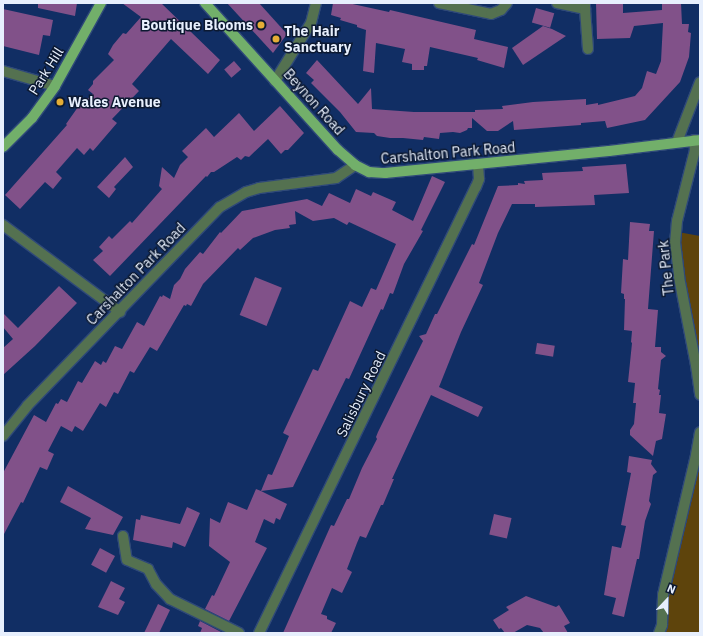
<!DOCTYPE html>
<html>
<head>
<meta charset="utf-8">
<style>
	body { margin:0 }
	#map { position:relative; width:703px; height:636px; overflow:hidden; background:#112e64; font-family:"IBM Plex Sans",sans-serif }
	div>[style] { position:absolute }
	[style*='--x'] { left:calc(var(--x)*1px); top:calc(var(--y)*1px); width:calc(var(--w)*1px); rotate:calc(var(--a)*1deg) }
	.green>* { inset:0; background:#5e440c }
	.building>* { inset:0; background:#815189; transform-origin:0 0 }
	.roads { filter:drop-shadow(1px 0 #2f4979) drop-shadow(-1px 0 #2f4979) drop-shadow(0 1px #2f4979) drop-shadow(0 -1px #2f4979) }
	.minor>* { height:10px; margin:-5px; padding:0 5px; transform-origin:5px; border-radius:5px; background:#547150 }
	.major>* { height:10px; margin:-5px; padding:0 5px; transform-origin:5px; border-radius:5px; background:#72af6a }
	.dots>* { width:11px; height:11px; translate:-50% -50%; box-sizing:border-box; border:2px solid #0c1931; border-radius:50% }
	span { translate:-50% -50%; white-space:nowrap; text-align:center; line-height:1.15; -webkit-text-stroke:3px #0c1931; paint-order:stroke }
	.poi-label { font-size:14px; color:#e7effd; font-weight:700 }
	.right { translate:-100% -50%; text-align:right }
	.left { translate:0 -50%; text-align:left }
	.street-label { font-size:14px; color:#e7effd }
	.frame { position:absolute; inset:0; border:4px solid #e7effd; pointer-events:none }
	.north { position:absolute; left:647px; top:580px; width:40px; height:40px; -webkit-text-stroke:3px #0c1931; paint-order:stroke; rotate:22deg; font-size:11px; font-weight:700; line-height:16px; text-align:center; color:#e7effd }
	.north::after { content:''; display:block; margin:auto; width:14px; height:18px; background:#e7effd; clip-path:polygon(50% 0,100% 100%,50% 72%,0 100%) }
</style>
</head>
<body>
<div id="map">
	<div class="green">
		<i style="clip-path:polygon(678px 232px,700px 236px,700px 379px,682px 278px)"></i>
		<i style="clip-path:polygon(700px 449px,700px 633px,662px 633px,666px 594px)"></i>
	</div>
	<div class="building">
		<i style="clip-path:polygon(38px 3px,77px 3px,75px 16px,38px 8px)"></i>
		<i style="clip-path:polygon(122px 3px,161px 3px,220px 60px,208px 74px,171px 39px,132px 84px,139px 91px,112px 119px,117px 123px,93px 151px,90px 148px,84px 155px,77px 148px,56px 172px,62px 178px,53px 189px,45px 182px,20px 209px,5px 195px,67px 125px,66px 124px,78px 107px,93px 94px,88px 90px,93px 84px,93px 81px,114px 60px,108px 54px,113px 45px,123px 33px,126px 34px,141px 17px)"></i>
		<i style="clip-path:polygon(227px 3px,259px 3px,287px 34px,273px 53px)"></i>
		<i style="clip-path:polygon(333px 3px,348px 3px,389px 12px,390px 10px,476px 30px,474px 39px,508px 47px,504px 68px,477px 60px,478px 58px,430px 47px,427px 66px,424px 66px,424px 70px,412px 70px,412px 64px,402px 62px,405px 49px,376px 43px,374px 73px,363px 71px,366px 30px,357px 27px,357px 25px,340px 20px,341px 18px,331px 15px)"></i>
		<i style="clip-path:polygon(596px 3px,623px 3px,623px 13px,662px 10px,662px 3px,681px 3px,682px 24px,689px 24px,688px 32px,691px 33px,689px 57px,680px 82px,645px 120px,607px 128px,605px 121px,581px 123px,581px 125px,514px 130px,513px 121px,498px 131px,487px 131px,472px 118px,472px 128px,468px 128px,467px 130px,460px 133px,453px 132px,440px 133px,439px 139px,424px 137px,423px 140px,403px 138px,390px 138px,377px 136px,374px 133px,356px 132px,340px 112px,311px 83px,314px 80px,306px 73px,317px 60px,358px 104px,371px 88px,372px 109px,414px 112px,475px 112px,475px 110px,503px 109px,502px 106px,533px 102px,586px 99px,586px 105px,598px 103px,598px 105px,635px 96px,642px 88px,647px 71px,656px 74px,661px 61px,663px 23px,634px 26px,630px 38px,597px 39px)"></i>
		<i style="left:536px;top:8px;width:19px;height:15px;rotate:16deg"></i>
		<i style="clip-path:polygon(3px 9px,53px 20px,50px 36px,43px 35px,39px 55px,3px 46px)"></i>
		<i style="clip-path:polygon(543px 26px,552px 29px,566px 36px,523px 65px,512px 48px)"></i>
		<i style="left:234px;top:61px;width:11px;height:13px;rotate:49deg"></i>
		<i style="clip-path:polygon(280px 106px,304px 133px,288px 150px,285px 150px,281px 154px,268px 139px,249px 157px,245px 156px,241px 160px,237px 157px,214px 172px,211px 172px,207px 177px,206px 176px,110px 276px,93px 260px,103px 251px,99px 247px,109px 236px,112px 239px,130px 221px,132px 223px,162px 189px,159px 186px,162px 167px,174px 178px,180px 165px,188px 157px,182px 151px,206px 128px,214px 137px,239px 113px,254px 131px)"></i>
		<i style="clip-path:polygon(125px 157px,133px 167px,114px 187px,116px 189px,109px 198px,97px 187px)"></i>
		<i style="clip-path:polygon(626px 164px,629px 193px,594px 195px,595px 205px,535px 207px,535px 204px,512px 204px,498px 233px,479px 283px,483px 285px,461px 332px,439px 387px,483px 407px,478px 417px,431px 395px,392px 479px,394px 479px,383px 505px,381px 505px,366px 538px,360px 536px,357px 543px,347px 569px,352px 572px,342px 593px,332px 588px,321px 614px,327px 616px,327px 619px,336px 623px,331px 633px,283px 633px,331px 525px,334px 526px,347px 499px,349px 499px,362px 468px,377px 439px,376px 437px,378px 432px,423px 341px,419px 336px,426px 334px,435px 314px,437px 314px,472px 244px,474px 245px,498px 186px,518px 185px,518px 183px,525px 184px,524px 181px,543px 180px,542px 173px,583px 171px,582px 167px)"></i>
		<i style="clip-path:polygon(432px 176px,445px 182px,421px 230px,423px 231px,404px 264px,393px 294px,390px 293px,383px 310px,381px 309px,349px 379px,346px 378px,293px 487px,261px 491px,287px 504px,280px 520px,276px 518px,274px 524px,264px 519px,255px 542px,267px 548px,229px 621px,205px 609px,212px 595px,214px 596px,230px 562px,209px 546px,210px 518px,220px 523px,228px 502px,247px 510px,256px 489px,261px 491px,268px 474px,272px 475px,289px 436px,283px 433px,313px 369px,318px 371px,350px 301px,362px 307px,371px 288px,376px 290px,396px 244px,349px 222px,347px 225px,334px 218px,313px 221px,295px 211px,296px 224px,289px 225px,290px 228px,275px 230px,253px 238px,240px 250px,238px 248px,203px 284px,191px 306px,187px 304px,186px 306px,184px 305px,157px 351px,150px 347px,134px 373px,130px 371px,118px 394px,114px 392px,106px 407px,100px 403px,83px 431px,75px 426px,72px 432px,61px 426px,48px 451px,54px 454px,47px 470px,40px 467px,23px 503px,21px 502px,3px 536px,3px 473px,34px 415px,46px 422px,56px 403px,58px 404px,61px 399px,67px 402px,78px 381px,82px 383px,95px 361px,101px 365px,103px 361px,106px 363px,115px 346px,122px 349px,137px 322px,144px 326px,160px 296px,162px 297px,163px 295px,170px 299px,174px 285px,180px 279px,185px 269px,200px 252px,203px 254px,220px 232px,221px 233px,242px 211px,307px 199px,322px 206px,329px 193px,350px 203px,356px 189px,371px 196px,373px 192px,396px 202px,392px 210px,413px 221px)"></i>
		<i style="clip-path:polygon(630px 222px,650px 224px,649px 231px,654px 231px,648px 309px,658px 310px,655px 347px,661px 347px,661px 352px,666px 356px,661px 360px,658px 389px,660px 390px,659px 395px,661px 395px,659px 413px,666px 414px,662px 439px,656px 441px,653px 456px,630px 435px,630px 430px,634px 424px,636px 403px,633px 403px,635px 383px,628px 382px,632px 343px,631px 342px,632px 331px,624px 330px,625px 299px,624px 299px,624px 294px,621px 293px,623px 259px,628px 260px)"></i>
		<i style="left:255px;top:277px;width:29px;height:41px;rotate:22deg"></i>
		<i style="clip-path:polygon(59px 286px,77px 303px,35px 346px,3px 375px,3px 348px,13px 339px,3px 327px,3px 313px,18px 328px)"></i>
		<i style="left:537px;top:343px;width:18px;height:11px;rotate:9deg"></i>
		<i style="clip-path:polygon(629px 456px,652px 460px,651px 464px,657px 472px,653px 475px,649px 501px,651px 504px,645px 521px,639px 559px,637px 559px,624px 617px,612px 614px,616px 598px,604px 595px,612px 546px,621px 548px,626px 526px,621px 525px,631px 473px,627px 472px)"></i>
		<i style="clip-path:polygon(68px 486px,123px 517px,113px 535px,85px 529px,91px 518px,60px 502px)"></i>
		<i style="clip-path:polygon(187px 507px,200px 513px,185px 547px,173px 542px,172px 548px,133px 540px,136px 519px,140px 520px,141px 515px,180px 524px)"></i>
		<i style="left:494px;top:514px;width:18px;height:21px;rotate:13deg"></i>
		<i style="left:100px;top:548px;width:17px;height:19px;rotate:28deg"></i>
		<i style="clip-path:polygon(111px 581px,125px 588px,119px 599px,125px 602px,118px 615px,98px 607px)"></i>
		<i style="clip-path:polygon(526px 596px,556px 607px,559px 605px,570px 623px,564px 626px,568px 633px,544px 633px,540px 628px,527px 625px,513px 633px,505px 633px,501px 628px,499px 629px,493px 620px,509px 610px,506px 607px)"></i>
		<i style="clip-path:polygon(158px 604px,170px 610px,159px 633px,144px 633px)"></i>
		<i style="clip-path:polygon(200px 621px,223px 633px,200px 633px,202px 628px,198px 626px)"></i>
	</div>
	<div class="roads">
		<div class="minor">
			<i style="--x:439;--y:3;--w:53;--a:11.9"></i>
			<i style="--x:491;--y:14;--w:11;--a:-22"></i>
			<i style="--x:501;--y:10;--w:9;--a:-49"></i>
			<i style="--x:557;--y:3;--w:29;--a:12"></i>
			<i style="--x:585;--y:9;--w:6;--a:-90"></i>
			<i style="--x:585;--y:9;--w:40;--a:85.7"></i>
			<i style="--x:3;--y:71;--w:54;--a:16.1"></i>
			<i style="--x:275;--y:81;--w:68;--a:-58.2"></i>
			<i style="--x:311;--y:23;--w:21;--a:-76"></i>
			<i style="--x:694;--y:140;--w:10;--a:84"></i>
			<i style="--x:695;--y:150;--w:73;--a:104.2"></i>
			<i style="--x:677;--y:221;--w:21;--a:95"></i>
			<i style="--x:675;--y:242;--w:35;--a:83"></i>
			<i style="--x:679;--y:277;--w:90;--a:79.1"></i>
			<i style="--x:696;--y:365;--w:30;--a:82"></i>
			<i style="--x:677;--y:142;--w:64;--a:-69"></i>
			<i style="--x:3;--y:225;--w:146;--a:36.6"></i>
			<i style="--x:3;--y:436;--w:38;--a:-51"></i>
			<i style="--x:27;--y:406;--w:277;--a:-45.9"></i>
			<i style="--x:220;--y:207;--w:30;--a:-30"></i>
			<i style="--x:246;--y:192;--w:14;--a:-17"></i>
			<i style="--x:259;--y:188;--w:78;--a:-7.4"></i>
			<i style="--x:336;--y:178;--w:23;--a:-34"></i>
			<i style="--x:123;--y:536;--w:24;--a:81"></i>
			<i style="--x:127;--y:560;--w:23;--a:23"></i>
			<i style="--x:148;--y:569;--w:17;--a:62"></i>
			<i style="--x:156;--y:584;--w:21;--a:47"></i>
			<i style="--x:170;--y:599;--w:77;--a:26.2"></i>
			<i style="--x:259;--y:633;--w:496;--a:-64.1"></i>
			<i style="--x:476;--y:187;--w:9;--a:-69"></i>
			<i style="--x:479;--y:179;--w:15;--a:-94"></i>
			<i style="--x:659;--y:633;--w:9;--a:-69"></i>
			<i style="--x:662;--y:625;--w:30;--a:-88"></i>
			<i style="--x:663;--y:595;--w:144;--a:-76.7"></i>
			<i style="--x:696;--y:455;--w:23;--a:-80"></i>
		</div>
		<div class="major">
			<i style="--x:205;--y:3;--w:198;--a:47.9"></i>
			<i style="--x:338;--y:150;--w:23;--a:41"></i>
			<i style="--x:355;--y:165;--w:16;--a:27"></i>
			<i style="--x:369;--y:172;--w:16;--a:4"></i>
			<i style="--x:385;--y:173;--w:225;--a:-5.6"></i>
			<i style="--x:609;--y:151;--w:92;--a:-6.9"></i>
			<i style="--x:3;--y:147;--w:41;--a:-45"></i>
			<i style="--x:32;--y:118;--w:39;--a:-54"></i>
			<i style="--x:55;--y:86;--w:95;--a:-61"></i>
		</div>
	</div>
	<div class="dots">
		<i style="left:261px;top:25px;background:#e5ad36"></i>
		<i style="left:276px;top:39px;background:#e5ad36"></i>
		<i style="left:60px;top:102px;background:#e5ad36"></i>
	</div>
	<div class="poi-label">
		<span class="right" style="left:253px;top:25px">Boutique Blooms</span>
		<span class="left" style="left:284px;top:39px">The Hair<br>Sanctuary</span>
		<span class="left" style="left:68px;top:102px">Wales Avenue</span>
	</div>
	<div class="street-label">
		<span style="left:46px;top:71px;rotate:-58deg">Park Hill</span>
		<span style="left:314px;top:102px;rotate:48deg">Beynon Road</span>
		<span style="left:448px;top:153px;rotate:-5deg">Carshalton Park Road</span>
		<span style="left:666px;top:268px;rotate:-96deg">The Park</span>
		<span style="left:136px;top:274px;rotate:-46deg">Carshalton Park Road</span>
		<span style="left:361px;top:394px;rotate:-64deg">Salisbury Road</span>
	</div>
	<div class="frame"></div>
	<div class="north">N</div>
</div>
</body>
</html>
